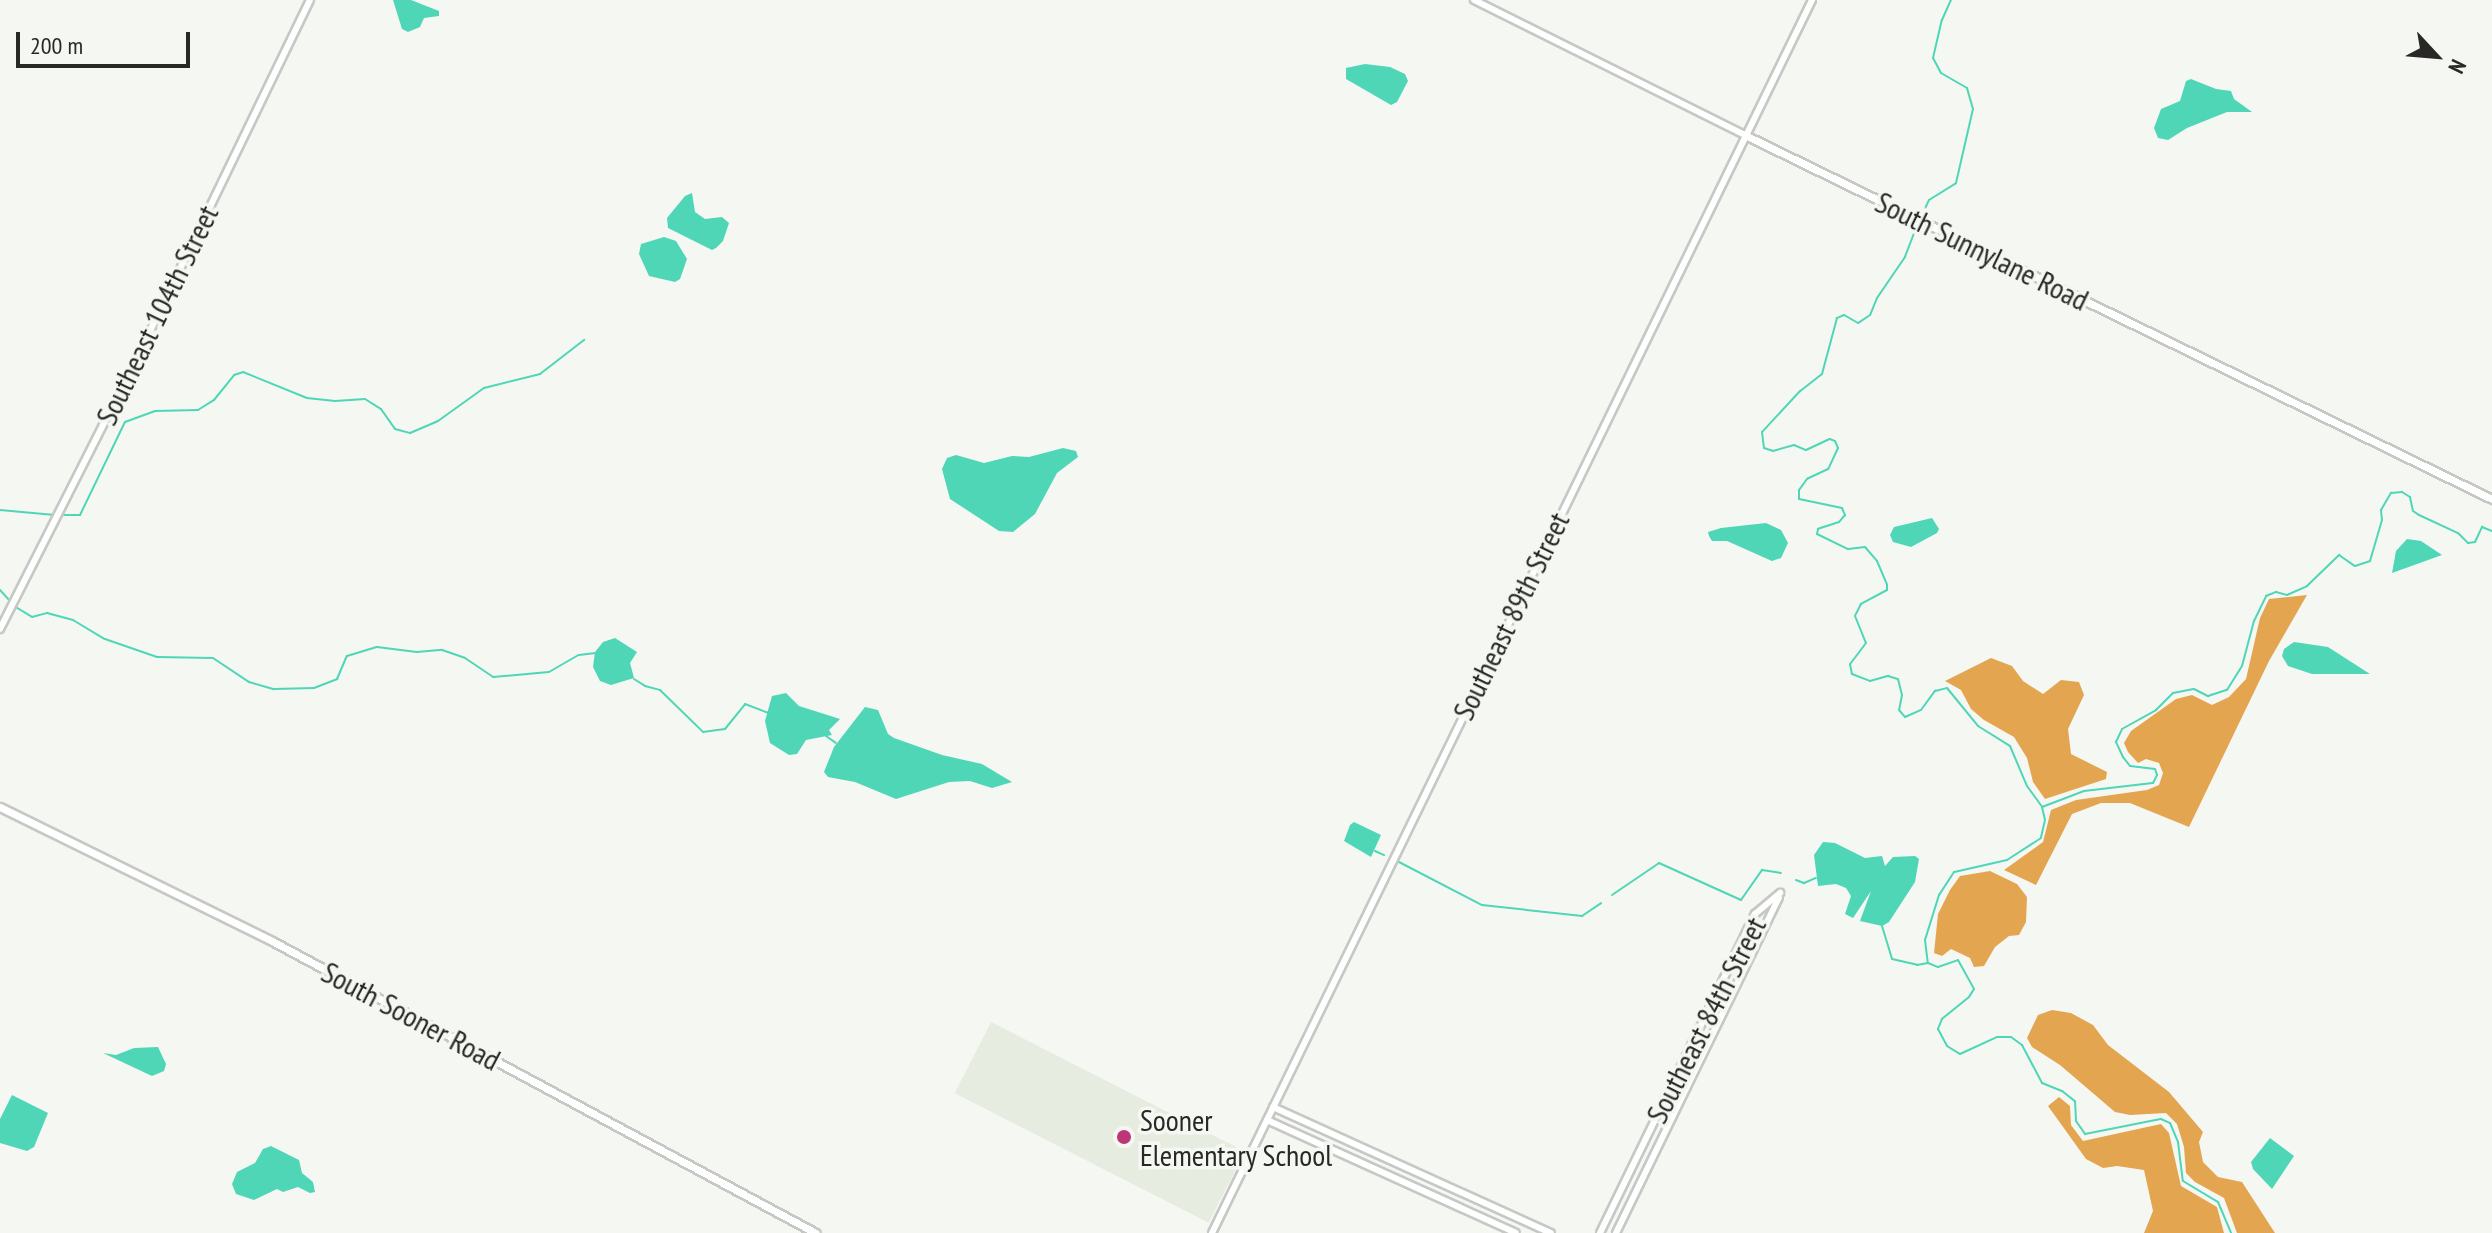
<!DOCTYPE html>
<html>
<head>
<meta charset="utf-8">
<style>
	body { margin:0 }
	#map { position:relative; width:2492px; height:1233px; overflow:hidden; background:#f5f7f2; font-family:"PT Sans Narrow",sans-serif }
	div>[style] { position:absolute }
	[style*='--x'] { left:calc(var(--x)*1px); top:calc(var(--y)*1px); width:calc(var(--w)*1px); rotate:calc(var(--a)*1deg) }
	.built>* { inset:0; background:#e7ece0; transform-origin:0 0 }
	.forest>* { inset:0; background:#e3a550 }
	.water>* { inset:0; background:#4fd6b7 }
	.stream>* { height:2px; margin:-1px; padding:0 1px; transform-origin:1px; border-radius:1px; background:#4fd6b7 }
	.roads { filter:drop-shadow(2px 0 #c6c8c3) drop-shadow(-2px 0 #c6c8c3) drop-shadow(0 2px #c6c8c3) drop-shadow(0 -2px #c6c8c3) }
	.minor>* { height:6px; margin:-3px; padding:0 3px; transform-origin:3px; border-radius:3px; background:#fff }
	.major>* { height:7px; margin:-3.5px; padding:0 3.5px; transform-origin:3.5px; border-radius:3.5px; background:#fff }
	.dots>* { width:22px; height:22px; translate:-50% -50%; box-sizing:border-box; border:4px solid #f5f7f2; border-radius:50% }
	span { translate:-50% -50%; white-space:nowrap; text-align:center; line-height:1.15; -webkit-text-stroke:7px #f5f7f2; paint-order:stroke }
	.street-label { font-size:30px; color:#282927 }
	.poi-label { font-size:30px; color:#282927 }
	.left { translate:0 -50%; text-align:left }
	.north { position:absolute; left:2396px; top:16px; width:80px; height:80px; -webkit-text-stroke:6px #f5f7f2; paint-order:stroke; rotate:116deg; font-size:22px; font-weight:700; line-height:32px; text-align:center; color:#282927 }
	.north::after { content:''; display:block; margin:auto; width:28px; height:36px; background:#282927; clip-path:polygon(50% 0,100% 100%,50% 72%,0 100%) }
	.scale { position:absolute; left:16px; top:32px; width:174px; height:36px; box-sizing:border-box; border:4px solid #282927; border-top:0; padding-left:10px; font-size:24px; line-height:28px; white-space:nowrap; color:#282927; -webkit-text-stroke:6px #f5f7f2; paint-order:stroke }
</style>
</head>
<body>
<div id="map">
	<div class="built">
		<i style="left:991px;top:1022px;width:285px;height:80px;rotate:27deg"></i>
	</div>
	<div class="forest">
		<i style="clip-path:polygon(2307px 595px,2269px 661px,2189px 827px,2130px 803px,2101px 803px,2072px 814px,2036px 885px,2004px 870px,2043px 842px,2051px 810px,2076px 800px,2147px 790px,2159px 785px,2163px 773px,2159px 763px,2146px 759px,2138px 763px,2128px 752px,2124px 743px,2131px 731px,2176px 699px,2192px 695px,2212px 705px,2229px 697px,2246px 679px,2260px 618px,2269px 599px)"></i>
		<i style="clip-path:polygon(1991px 658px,2012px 666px,2023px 681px,2043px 694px,2061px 680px,2079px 682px,2084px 695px,2068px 729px,2071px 754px,2107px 772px,2106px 779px,2045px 799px,2033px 782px,2027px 758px,2014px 737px,1984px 720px,1971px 709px,1961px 690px,1945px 681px)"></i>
		<i style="clip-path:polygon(1990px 871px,2017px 884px,2027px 897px,2026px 922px,2019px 935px,2009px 936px,1995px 947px,1984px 966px,1974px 967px,1970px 958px,1951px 949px,1942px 956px,1934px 953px,1938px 914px,1950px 890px,1960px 876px)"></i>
		<i style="clip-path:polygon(2052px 1010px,2071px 1013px,2093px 1025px,2108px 1045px,2169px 1092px,2203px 1132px,2199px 1142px,2203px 1162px,2218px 1177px,2242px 1182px,2275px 1233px,2237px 1233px,2224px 1198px,2195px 1182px,2186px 1173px,2184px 1147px,2177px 1124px,2166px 1113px,2130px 1115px,2115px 1112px,2060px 1065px,2032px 1047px,2027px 1038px,2038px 1015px)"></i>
		<i style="clip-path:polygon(2059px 1097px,2070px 1106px,2071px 1125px,2083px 1141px,2161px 1124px,2169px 1133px,2181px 1186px,2217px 1207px,2224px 1233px,2144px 1233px,2153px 1211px,2144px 1170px,2117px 1166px,2103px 1168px,2086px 1159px,2048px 1106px)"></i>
	</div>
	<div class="water">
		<i style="clip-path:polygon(393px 0,411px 0,439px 11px,439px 16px,424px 18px,420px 27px,408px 32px,402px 29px)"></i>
		<i style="clip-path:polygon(1365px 64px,1390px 67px,1405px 74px,1408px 81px,1397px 102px,1391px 105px,1346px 79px,1346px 68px)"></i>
		<i style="clip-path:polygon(2191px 79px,2216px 89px,2231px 91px,2234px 99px,2252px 112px,2227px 112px,2187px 128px,2168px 140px,2158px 138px,2154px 128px,2161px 109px,2180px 101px,2186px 81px)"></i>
		<i style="clip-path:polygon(692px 193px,695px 212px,705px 219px,722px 217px,729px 223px,723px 241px,716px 248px,712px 250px,668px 228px,667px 218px,685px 196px)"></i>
		<i style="clip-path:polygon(664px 237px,676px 241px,687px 259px,680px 279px,675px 282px,649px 276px,639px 254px,641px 244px)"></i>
		<i style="clip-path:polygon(1063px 448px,1076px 451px,1078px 457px,1057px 473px,1035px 514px,1013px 532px,999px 531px,950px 499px,942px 469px,947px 458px,956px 455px,984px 463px,1012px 456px,1029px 457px)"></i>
		<i style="clip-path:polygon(1932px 518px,1939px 529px,1937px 533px,1911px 547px,1893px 542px,1890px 535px,1894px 527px)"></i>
		<i style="clip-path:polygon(1766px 523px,1781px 530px,1788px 543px,1781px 558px,1772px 561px,1727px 541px,1712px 541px,1709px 536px,1708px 532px,1721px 528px)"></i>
		<i style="clip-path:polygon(2407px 539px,2421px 541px,2442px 555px,2392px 573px,2396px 551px)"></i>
		<i style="clip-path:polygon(615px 638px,637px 652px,630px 663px,634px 678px,611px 685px,600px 681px,593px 667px,595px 652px,603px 642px)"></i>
		<i style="clip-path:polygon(2294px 642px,2328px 647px,2370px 674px,2312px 674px,2288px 666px,2282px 656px,2284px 649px)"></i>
		<i style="clip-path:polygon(786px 693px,799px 706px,840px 719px,829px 730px,832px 735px,806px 740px,797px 754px,789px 755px,770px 743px,765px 721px,772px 696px)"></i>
		<i style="clip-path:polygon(865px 707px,878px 710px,888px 734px,894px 738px,942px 755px,982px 764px,1012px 782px,992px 788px,970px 781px,949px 782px,896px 799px,855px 782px,828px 777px,824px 772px,834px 747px)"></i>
		<i style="clip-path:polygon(1354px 822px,1381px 835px,1371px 857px,1344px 841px,1350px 825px)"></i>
		<i style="clip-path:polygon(1823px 842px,1835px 843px,1865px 858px,1882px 856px,1885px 866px,1893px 857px,1915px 856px,1919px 859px,1915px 882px,1889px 922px,1882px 926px,1860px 921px,1871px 891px,1853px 918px,1845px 914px,1851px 896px,1846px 888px,1836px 884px,1818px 886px,1814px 855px)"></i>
		<i style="clip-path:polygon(158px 1047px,166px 1064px,164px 1071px,152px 1076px,103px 1053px,116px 1055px,134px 1048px)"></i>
		<i style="clip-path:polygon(12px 1095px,48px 1113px,34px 1147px,27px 1151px,0 1143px,0 1119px)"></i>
		<i style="clip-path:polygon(2270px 1138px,2294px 1156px,2272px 1189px,2253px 1169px,2251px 1162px)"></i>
		<i style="clip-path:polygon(271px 1146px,299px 1160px,302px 1173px,313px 1182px,315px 1192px,310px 1193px,298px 1187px,283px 1192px,277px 1189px,254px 1200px,236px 1194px,232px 1184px,237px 1172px,255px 1163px,263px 1149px)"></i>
	</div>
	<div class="stream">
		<i style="--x:1924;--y:211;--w:12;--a:-66"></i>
		<i style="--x:1929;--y:200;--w:32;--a:-32"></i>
		<i style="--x:1956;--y:183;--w:76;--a:-77.1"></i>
		<i style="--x:1973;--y:109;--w:22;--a:-106"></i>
		<i style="--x:1967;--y:88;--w:30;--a:-150"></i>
		<i style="--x:1941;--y:73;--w:17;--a:-118"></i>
		<i style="--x:1933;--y:58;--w:39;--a:-77"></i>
		<i style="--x:1942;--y:20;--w:22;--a:-66"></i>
		<i style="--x:1916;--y:228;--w:31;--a:111"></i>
		<i style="--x:1905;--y:257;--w:50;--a:124.3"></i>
		<i style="--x:1877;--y:298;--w:18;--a:112"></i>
		<i style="--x:1870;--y:315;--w:14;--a:146"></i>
		<i style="--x:1858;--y:323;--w:16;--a:-150"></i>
		<i style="--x:1844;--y:315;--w:8;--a:157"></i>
		<i style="--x:1837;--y:318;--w:58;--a:105"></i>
		<i style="--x:1822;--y:374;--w:28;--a:142"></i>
		<i style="--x:1800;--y:391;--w:56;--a:132.8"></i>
		<i style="--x:1762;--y:432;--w:16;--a:83"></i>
		<i style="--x:1764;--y:448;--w:9;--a:18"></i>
		<i style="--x:1773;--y:451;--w:22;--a:-16"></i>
		<i style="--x:1794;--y:445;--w:13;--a:23"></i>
		<i style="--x:1806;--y:450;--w:26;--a:-25"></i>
		<i style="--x:1830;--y:439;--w:5;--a:22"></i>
		<i style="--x:1835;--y:441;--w:8;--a:67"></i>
		<i style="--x:1838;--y:448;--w:23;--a:115"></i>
		<i style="--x:1828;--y:469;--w:23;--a:155"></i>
		<i style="--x:1807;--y:479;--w:14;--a:126"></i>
		<i style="--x:1799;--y:490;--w:9;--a:90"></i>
		<i style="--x:1799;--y:499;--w:44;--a:11.8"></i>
		<i style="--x:1842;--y:508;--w:8;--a:67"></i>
		<i style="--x:1845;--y:515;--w:9;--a:131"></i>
		<i style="--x:1839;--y:522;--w:22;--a:162"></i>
		<i style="--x:1818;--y:529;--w:5;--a:101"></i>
		<i style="--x:1817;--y:534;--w:34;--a:26"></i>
		<i style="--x:1848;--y:549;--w:17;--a:-7"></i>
		<i style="--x:1865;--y:547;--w:18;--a:49"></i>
		<i style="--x:1877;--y:561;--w:26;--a:67"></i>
		<i style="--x:1887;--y:585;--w:5;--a:90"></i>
		<i style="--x:1887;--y:590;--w:30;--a:152"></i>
		<i style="--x:1861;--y:604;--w:13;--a:117"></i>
		<i style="--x:1855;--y:616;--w:29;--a:68"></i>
		<i style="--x:1866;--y:643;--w:26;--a:127"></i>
		<i style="--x:1850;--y:664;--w:10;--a:79"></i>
		<i style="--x:1852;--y:674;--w:19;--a:21"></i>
		<i style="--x:1870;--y:681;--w:19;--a:-16"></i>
		<i style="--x:1888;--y:676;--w:10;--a:17"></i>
		<i style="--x:1898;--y:679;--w:16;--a:76"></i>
		<i style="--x:1902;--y:695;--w:15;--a:101"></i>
		<i style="--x:1899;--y:710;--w:9;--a:49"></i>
		<i style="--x:1905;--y:717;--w:17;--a:-24"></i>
		<i style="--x:1921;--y:710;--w:24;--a:-54"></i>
		<i style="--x:1935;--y:691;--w:12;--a:-14"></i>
		<i style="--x:1947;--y:688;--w:49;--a:50.8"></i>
		<i style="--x:1978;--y:726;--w:38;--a:32"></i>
		<i style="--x:2010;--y:746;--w:43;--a:67"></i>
		<i style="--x:2027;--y:786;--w:26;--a:54"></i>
		<i style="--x:2042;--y:807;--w:13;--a:77"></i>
		<i style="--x:2045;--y:820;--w:18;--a:103"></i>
		<i style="--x:2041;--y:838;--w:40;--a:147.1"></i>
		<i style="--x:2007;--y:860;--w:54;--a:167.2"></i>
		<i style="--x:1954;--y:872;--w:27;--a:123"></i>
		<i style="--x:1939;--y:895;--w:47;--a:107.3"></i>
		<i style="--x:1925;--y:940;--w:23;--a:83"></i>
		<i style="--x:1928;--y:963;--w:11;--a:22"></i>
		<i style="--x:1938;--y:967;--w:21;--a:-19"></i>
		<i style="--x:1958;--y:960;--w:33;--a:61"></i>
		<i style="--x:1974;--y:989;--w:9;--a:122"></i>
		<i style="--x:1969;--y:997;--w:35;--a:141"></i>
		<i style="--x:1942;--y:1019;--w:11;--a:112"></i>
		<i style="--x:1938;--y:1029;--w:19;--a:62"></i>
		<i style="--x:1947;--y:1046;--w:15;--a:32"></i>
		<i style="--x:1960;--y:1054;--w:41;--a:-24.7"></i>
		<i style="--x:1997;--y:1037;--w:14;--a:0"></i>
		<i style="--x:2011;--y:1037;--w:14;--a:36"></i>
		<i style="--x:2022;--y:1045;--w:43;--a:62.2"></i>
		<i style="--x:2042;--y:1083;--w:22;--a:22"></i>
		<i style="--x:2062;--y:1091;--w:16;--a:38"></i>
		<i style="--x:2075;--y:1101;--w:20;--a:87"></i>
		<i style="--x:2076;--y:1121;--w:16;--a:55"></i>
		<i style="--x:2085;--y:1134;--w:77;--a:-11.2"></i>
		<i style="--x:2161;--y:1119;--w:10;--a:24"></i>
		<i style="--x:2170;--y:1123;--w:21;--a:67"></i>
		<i style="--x:2178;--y:1142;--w:39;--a:83"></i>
		<i style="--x:2183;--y:1181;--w:41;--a:31"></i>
		<i style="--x:2218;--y:1202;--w:34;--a:67"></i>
		<i style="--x:0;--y:510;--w:55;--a:5.2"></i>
		<i style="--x:61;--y:515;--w:19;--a:0"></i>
		<i style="--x:80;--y:515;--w:103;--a:-64.2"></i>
		<i style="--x:125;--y:422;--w:32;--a:-20"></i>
		<i style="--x:155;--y:411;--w:43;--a:-1.3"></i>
		<i style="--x:198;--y:410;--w:19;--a:-32"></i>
		<i style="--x:214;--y:400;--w:32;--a:-51"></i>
		<i style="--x:234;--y:375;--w:9;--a:-18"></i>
		<i style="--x:243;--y:372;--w:69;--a:22.1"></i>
		<i style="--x:307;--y:398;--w:28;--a:6"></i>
		<i style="--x:335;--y:401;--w:30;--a:-4"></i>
		<i style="--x:365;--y:399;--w:19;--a:32"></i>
		<i style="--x:381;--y:409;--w:24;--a:55"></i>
		<i style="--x:395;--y:429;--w:16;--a:15"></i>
		<i style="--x:410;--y:433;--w:30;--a:-23"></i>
		<i style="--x:438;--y:421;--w:57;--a:-35.7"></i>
		<i style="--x:484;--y:388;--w:58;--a:-14"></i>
		<i style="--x:540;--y:374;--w:56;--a:-37.7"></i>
		<i style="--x:0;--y:590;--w:15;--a:48"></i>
		<i style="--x:14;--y:606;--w:21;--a:31"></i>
		<i style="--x:32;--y:617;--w:16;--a:-15"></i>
		<i style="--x:47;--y:613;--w:27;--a:15"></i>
		<i style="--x:73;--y:620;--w:37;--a:31"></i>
		<i style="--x:105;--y:639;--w:55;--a:19.1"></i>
		<i style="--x:157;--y:657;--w:56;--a:1"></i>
		<i style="--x:213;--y:658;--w:43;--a:33.7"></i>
		<i style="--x:249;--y:682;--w:26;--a:16"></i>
		<i style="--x:274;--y:689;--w:40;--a:-1.4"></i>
		<i style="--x:314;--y:688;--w:25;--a:-21"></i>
		<i style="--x:337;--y:679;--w:25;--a:-67"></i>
		<i style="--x:347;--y:656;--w:31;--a:-17"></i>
		<i style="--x:377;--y:647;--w:40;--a:7.1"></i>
		<i style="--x:417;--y:652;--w:25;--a:-5"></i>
		<i style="--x:442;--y:650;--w:24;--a:19"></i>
		<i style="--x:465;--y:658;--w:34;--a:34"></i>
		<i style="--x:493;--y:677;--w:56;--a:-5.1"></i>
		<i style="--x:549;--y:672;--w:34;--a:-30"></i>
		<i style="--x:579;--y:655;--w:17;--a:-7"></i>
		<i style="--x:634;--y:679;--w:13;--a:32"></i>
		<i style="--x:645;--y:686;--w:16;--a:15"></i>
		<i style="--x:660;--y:690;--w:60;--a:44.3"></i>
		<i style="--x:703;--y:732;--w:22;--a:-8"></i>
		<i style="--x:725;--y:729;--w:32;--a:-51"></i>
		<i style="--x:745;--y:704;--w:25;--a:21"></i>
		<i style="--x:826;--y:736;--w:12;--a:35"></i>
		<i style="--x:2042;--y:807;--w:45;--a:-20.9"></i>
		<i style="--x:2084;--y:791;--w:69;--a:-6.6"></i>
		<i style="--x:2153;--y:783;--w:9;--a:-63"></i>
		<i style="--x:2157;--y:775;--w:6;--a:-108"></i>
		<i style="--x:2155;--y:769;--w:25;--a:-173"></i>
		<i style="--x:2130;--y:766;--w:11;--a:-128"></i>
		<i style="--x:2123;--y:757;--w:17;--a:-115"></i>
		<i style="--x:2116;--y:742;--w:14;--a:-65"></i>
		<i style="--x:2122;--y:729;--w:39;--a:-29"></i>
		<i style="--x:2156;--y:710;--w:24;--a:-45"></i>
		<i style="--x:2173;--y:693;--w:21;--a:-11"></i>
		<i style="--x:2194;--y:689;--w:16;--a:27"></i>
		<i style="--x:2208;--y:696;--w:20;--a:-18"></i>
		<i style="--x:2227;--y:690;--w:28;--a:-58"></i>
		<i style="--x:2242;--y:666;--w:47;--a:-75.1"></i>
		<i style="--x:2254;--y:621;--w:28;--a:-64"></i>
		<i style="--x:2266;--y:596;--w:11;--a:-22"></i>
		<i style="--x:2276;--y:592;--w:11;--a:15"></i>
		<i style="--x:2287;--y:595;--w:22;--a:-24"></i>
		<i style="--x:2307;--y:586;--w:45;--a:-44.1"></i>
		<i style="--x:2339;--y:555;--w:19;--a:35"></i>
		<i style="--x:2355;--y:566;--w:16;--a:-18"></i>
		<i style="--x:2370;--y:561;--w:43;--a:-73.7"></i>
		<i style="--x:2382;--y:520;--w:10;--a:-96"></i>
		<i style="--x:2381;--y:510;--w:20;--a:-60"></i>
		<i style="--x:2391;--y:493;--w:11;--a:-5"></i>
		<i style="--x:2402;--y:492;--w:9;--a:32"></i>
		<i style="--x:2410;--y:497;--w:14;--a:78"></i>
		<i style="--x:2413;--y:511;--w:7;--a:34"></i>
		<i style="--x:2419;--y:515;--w:43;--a:24.8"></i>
		<i style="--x:2458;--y:533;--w:14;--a:45"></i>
		<i style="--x:2468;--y:543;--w:7;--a:-8"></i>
		<i style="--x:2475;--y:542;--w:17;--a:-65"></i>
		<i style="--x:2482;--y:527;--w:11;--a:22"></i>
		<i style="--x:1375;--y:851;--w:10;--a:24"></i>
		<i style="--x:1399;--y:862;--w:93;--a:27.4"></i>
		<i style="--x:1482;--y:905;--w:101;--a:6.3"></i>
		<i style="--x:1582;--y:916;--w:23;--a:-34"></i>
		<i style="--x:1796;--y:880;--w:9;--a:21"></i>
		<i style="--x:1804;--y:883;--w:13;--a:-23"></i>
		<i style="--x:1612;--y:895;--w:57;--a:-34.2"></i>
		<i style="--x:1659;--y:863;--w:90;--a:24.3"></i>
		<i style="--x:1741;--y:900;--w:37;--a:-55"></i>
		<i style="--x:1762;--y:870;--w:19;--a:9"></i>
		<i style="--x:1882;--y:926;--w:34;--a:73"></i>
		<i style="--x:1892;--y:959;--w:26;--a:13"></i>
		<i style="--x:1917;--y:965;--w:11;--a:-10"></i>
	</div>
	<div class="roads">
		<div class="minor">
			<i style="--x:1474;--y:0;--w:305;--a:26.5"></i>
			<i style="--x:0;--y:629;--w:297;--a:-63.2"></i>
			<i style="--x:134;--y:364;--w:404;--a:-64.2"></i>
			<i style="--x:1273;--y:1107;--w:305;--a:24.4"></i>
			<i style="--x:1267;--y:1120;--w:273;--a:24.4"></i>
			<i style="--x:1212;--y:1233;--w:1371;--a:-64.05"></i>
			<i style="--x:1600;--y:1233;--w:355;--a:-64.1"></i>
			<i style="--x:1755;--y:914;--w:33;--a:-40"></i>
			<i style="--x:1616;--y:1233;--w:373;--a:-64.1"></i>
		</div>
		<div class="major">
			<i style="--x:1747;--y:136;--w:829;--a:25.98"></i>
			<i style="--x:0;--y:807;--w:303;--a:26.2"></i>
			<i style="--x:272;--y:941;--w:617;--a:28.23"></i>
		</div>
	</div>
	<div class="dots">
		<i style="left:1124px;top:1137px;background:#bd3677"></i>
	</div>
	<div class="street-label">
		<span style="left:1982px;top:251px;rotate:26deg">South Sunnylane Road</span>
		<span style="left:157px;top:315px;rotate:-64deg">Southeast 104th Street</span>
		<span style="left:1511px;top:616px;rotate:-64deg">Southeast 89th Street</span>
		<span style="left:411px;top:1016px;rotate:28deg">South Sooner Road</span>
		<span style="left:1706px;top:1020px;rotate:-63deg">Southeast 84th Street</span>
	</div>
	<div class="poi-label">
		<span class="left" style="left:1140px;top:1137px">Sooner<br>Elementary School</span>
	</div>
	<div class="north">N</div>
	<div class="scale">200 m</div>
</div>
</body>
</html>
